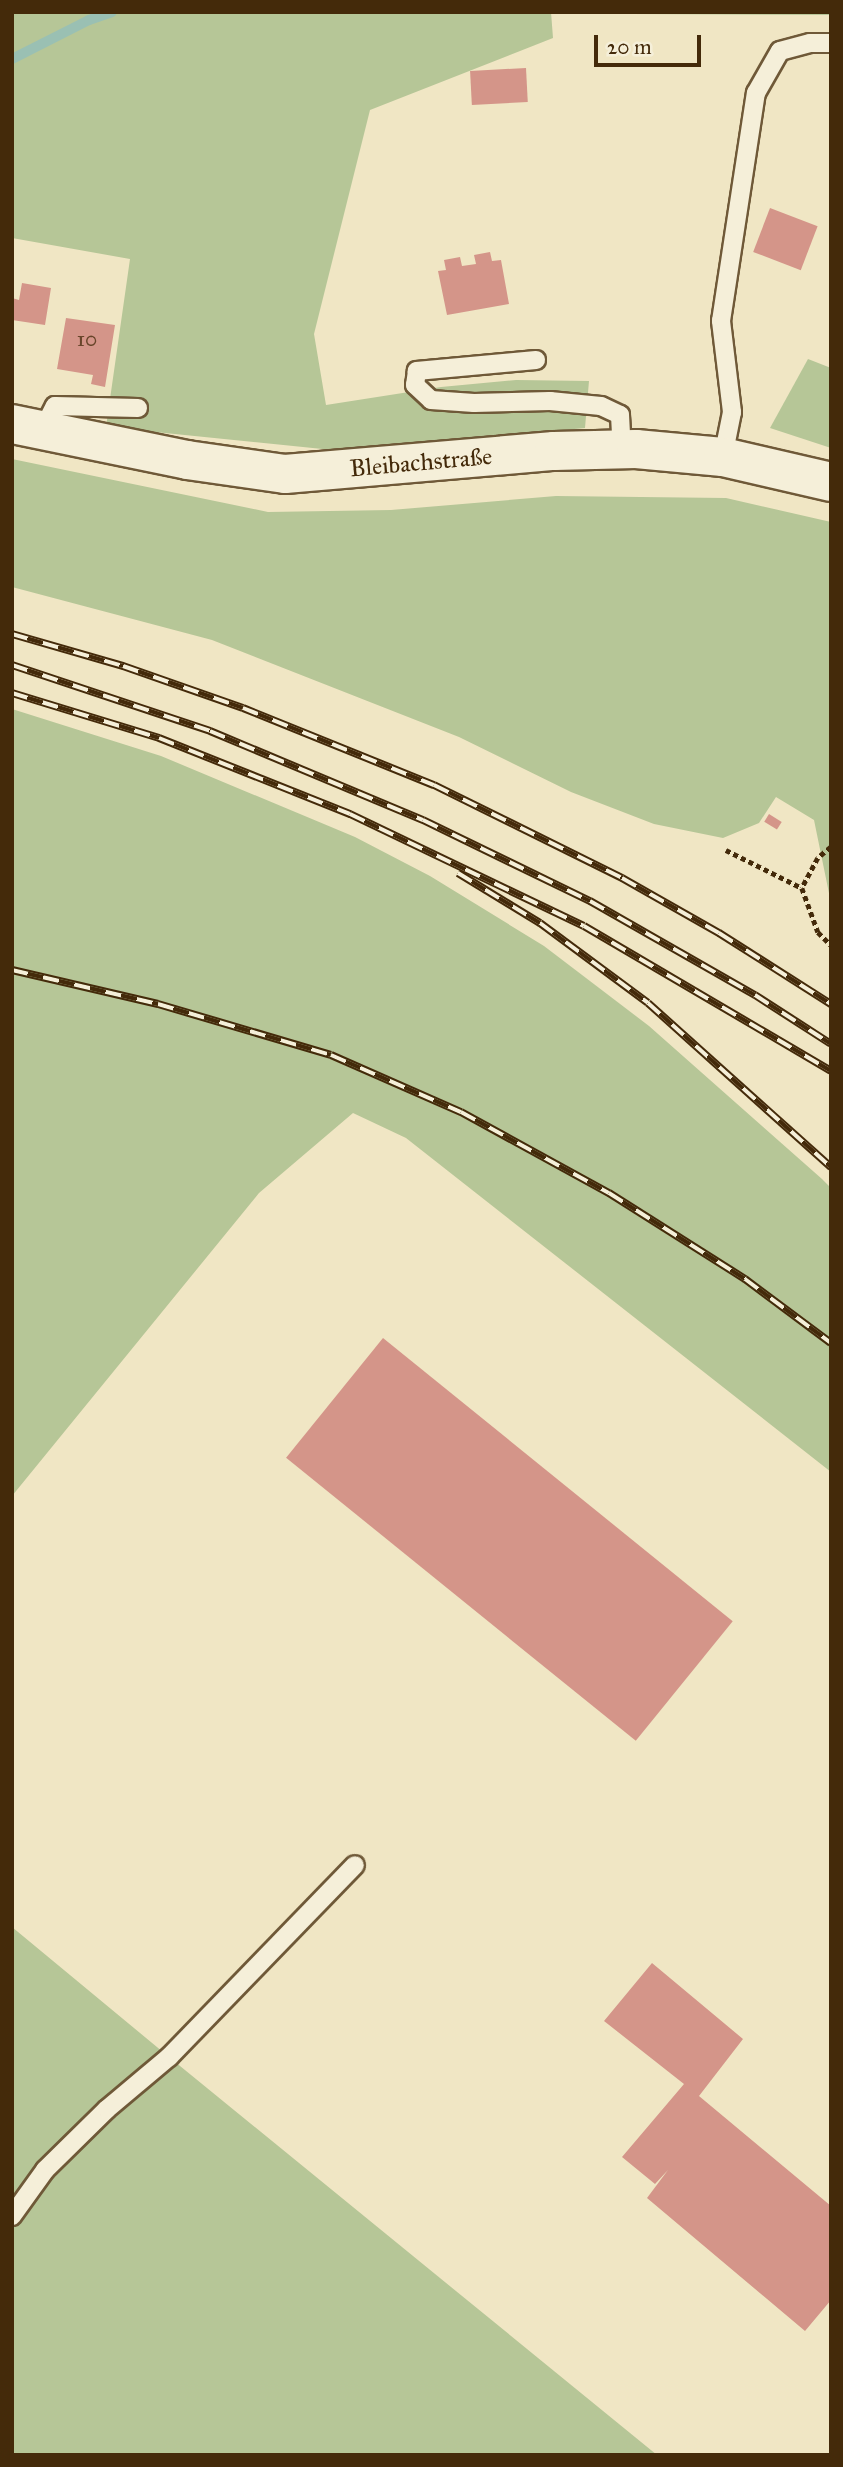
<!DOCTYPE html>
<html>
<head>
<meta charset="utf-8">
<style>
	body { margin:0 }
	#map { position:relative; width:843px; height:2467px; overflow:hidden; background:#f0e6c4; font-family:"IM FELL Great Primer",serif }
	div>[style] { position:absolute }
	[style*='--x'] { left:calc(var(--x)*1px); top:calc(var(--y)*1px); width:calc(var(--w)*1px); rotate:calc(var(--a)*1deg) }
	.green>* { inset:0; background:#b6c697 }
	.stream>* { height:10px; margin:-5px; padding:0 5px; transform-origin:5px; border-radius:5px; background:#9ac0b3 }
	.building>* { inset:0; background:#d49589; transform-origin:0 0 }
	.path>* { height:4.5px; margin-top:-2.25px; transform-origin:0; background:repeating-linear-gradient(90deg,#442a0a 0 5px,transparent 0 8.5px) }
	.roads { filter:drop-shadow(2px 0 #6f5938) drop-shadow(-2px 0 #6f5938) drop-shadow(0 2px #6f5938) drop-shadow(0 -2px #6f5938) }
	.service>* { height:18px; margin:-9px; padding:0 9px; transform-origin:9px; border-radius:9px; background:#f5efd9 }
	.secondary>* { height:38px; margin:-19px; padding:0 19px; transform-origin:19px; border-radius:19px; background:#f5efd9 }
	.rail>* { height:8px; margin-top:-4px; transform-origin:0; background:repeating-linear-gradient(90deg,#f5efd9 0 16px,#442a0a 0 32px); box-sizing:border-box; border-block:2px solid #442a0a }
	span { translate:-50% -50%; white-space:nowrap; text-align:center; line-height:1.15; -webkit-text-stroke:5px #f5efd9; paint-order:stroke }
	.number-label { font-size:21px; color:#68452a }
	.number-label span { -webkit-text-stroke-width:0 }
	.street-label { font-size:24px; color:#442a0a }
	.frame { position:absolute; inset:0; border:14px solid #442a0a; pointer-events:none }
	.scale { position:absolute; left:594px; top:35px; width:107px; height:32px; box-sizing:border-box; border:4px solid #442a0a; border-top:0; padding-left:9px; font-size:21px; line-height:24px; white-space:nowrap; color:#442a0a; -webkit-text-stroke:5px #f5efd9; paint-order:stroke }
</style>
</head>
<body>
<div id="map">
	<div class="green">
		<i style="clip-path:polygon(12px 12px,551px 12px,553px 38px,370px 110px,314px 334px,326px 405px,441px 387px,516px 380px,589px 381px,585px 428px,342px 451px,106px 427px,130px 259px,12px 238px)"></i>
		<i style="clip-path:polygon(632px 12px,831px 12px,831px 15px,632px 14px)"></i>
		<i style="clip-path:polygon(808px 359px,831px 368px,831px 448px,770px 428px)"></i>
		<i style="clip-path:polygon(12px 459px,268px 512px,391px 510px,556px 496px,726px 498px,831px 522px,831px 903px,814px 820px,776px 797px,759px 823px,723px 838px,654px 824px,571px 792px,459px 737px,212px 640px,12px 587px)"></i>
		<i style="clip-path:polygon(12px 709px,161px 756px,355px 837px,430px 876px,544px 946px,649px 1026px,822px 1179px,831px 1188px,831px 1472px,406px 1138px,353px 1113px,259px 1193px,12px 1496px)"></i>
		<i style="clip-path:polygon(12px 1927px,169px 2057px,657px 2455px,12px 2455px)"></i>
	</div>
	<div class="stream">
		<i style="--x:12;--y:59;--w:86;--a:-26.9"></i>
		<i style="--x:89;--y:20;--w:24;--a:-19"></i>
	</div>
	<div class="building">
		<i style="left:526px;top:68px;width:34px;height:56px;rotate:87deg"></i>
		<i style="left:770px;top:208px;width:51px;height:47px;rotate:21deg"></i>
		<i style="clip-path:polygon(490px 252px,492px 261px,501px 260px,509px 304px,447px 315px,438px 271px,446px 270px,444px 260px,460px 257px,462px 266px,476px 264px,474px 255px)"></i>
		<i style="clip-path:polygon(22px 283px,51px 288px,45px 325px,12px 320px,12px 298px,19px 300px)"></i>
		<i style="clip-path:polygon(66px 318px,115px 325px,105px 387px,91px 384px,93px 375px,57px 369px)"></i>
		<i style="left:769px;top:814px;width:15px;height:9px;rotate:32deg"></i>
		<i style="left:383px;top:1338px;width:450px;height:154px;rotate:39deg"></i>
		<i style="clip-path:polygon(652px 1963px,743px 2039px,699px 2096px,831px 2206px,831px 2300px,805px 2331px,647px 2198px,668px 2170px,655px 2184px,622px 2157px,684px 2084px,604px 2021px)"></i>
	</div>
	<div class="path">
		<i style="--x:831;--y:847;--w:17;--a:140"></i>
		<i style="--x:818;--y:858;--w:34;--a:118"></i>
		<i style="--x:802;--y:888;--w:47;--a:70"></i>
		<i style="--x:818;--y:932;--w:18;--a:45"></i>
		<i style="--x:726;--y:850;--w:85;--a:26.6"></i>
	</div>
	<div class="roads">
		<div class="service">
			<i style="--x:536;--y:360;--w:120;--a:174.7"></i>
			<i style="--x:417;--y:371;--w:14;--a:98"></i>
			<i style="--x:415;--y:385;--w:22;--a:43"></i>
			<i style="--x:431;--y:400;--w:43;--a:4"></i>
			<i style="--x:474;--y:403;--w:76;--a:-1.5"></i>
			<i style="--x:550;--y:401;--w:51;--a:5.6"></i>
			<i style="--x:601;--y:406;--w:21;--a:25"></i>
			<i style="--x:620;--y:415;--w:34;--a:87"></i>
			<i style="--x:42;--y:431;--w:28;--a:-63"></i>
			<i style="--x:55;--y:406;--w:83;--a:1.4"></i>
			<i style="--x:723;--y:457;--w:46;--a:-78.7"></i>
			<i style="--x:732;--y:412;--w:92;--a:-96.9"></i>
			<i style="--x:721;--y:321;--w:231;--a:-81.3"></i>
			<i style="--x:756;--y:93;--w:48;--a:-60.3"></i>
			<i style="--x:780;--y:51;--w:31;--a:-15"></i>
			<i style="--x:810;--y:43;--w:21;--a:0"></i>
			<i style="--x:12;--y:2216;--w:57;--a:-54.3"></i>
			<i style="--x:45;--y:2170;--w:87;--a:-44.5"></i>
			<i style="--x:107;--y:2109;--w:81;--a:-40"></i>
			<i style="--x:169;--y:2057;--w:267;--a:-45.9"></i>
		</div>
		<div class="secondary">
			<i style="--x:12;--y:424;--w:179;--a:11.6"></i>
			<i style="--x:187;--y:460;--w:99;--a:8.1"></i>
			<i style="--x:285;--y:474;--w:270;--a:-4.9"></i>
			<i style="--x:554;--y:451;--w:82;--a:-1.4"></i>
			<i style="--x:636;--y:449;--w:87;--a:5.3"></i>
			<i style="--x:723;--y:457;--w:111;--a:13"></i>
		</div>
	</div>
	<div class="rail">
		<i style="--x:12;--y:634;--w:116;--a:16.1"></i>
		<i style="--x:123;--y:666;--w:127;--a:19.3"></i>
		<i style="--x:243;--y:708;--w:206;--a:22"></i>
		<i style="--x:434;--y:785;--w:210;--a:26.3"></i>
		<i style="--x:622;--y:878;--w:112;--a:29.6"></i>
		<i style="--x:719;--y:933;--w:133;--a:32.4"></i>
		<i style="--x:12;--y:665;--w:209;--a:18.4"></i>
		<i style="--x:210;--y:731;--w:231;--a:22.7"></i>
		<i style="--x:423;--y:820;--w:186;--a:25.9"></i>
		<i style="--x:590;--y:901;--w:190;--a:29.7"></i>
		<i style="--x:755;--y:995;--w:90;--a:32.8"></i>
		<i style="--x:12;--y:693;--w:154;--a:17"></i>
		<i style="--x:159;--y:738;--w:206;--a:21.7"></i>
		<i style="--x:350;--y:814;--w:259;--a:25.6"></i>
		<i style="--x:584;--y:926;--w:286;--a:30.4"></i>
		<i style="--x:458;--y:873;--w:96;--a:31.4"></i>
		<i style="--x:540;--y:923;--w:134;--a:36.5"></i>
		<i style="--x:648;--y:1003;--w:246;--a:41.9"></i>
		<i style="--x:12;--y:970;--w:150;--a:13.1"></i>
		<i style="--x:158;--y:1004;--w:180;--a:16.4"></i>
		<i style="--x:331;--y:1055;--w:142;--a:23.7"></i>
		<i style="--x:461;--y:1112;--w:169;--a:28.7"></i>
		<i style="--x:609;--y:1193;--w:161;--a:32.3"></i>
		<i style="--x:745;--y:1279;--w:107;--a:36.7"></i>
	</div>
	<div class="number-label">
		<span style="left:87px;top:339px">10</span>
	</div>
	<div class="street-label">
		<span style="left:421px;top:463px;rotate:-5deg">Bleibachstraße</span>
	</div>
	<div class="frame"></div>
	<div class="scale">20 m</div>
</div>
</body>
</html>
